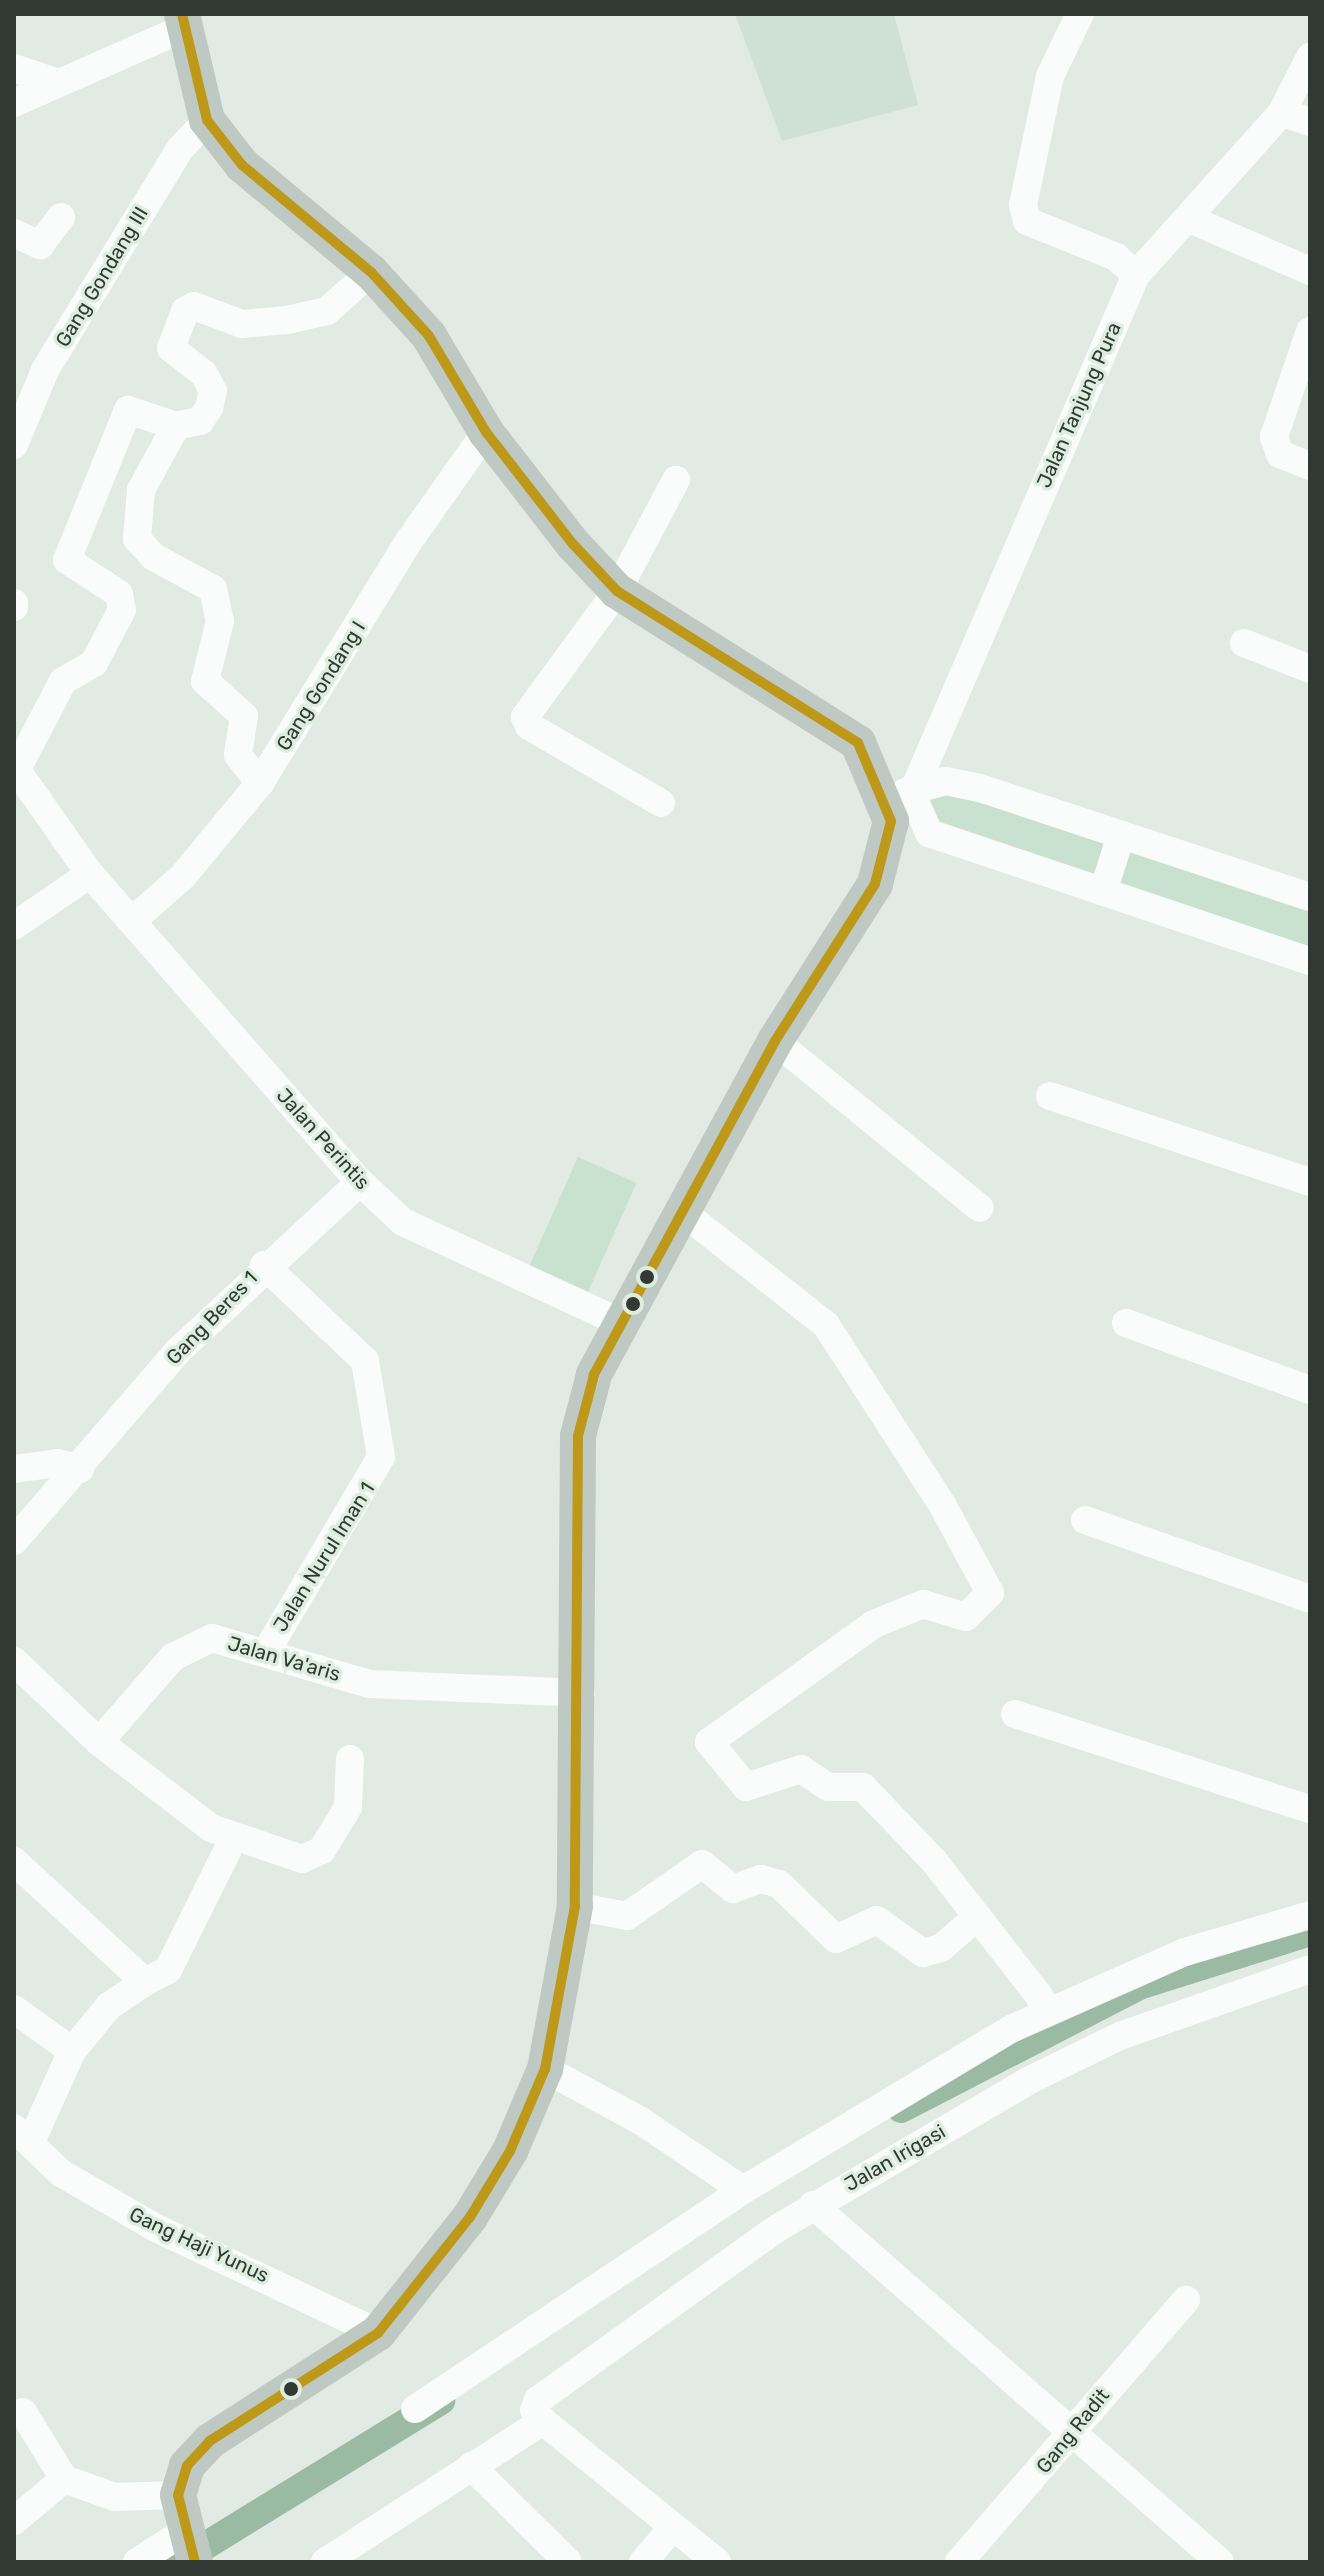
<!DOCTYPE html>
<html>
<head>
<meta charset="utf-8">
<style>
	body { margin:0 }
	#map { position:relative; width:1324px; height:2576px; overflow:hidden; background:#e1eae3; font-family:Rubik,sans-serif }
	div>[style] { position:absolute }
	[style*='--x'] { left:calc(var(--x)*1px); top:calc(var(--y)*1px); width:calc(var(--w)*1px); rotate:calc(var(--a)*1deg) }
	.built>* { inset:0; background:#cfe1d4 }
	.green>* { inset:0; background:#c8e2cf; transform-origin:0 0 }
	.canal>* { height:28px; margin:-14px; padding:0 14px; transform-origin:14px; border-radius:14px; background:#9abaa3 }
	.minor>* { height:28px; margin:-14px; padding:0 14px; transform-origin:14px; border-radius:14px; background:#fafcfb }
	.major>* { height:36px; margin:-18px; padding:0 18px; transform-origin:18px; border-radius:18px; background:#bec9c3 }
	.bus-1>* { height:10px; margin:-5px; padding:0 5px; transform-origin:5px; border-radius:5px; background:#be9919 }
	.dots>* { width:22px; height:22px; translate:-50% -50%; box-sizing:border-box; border:4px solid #ddeee1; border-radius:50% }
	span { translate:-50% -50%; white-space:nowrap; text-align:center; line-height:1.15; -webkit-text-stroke:7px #ddeee1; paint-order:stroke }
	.street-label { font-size:20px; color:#323934 }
	.frame { position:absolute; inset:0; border:16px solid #323934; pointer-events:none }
</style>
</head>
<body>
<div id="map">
	<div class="built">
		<i style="clip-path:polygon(735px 14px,894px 14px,918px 105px,782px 141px)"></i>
	</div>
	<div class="green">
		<i style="clip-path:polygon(980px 788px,1310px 897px,1310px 961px,961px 846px,912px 795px)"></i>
		<i style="left:578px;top:1157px;width:64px;height:119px;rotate:24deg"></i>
	</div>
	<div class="canal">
		<i style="--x:901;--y:2109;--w:268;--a:-27.3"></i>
		<i style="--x:1139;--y:1986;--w:179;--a:-17.5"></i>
		<i style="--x:179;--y:2562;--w:308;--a:-31.6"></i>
	</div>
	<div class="minor">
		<i style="--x:1080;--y:14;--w:69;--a:115.8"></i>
		<i style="--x:1050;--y:76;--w:132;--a:101.8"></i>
		<i style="--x:1023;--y:205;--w:16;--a:76"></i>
		<i style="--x:1027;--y:221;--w:96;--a:22"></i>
		<i style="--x:1116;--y:257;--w:27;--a:42"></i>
		<i style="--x:14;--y:68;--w:46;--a:18.8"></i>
		<i style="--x:14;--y:103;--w:186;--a:-23.8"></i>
		<i style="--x:1282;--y:112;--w:30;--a:20"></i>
		<i style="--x:1192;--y:220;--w:129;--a:23.4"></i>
		<i style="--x:14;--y:233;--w:29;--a:25"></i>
		<i style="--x:40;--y:245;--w:35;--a:-53"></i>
		<i style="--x:1310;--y:331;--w:112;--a:108.8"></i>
		<i style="--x:1274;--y:437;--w:18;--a:71"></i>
		<i style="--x:1280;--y:454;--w:32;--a:22"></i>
		<i style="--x:176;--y:426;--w:73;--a:118.7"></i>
		<i style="--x:141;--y:490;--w:49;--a:94.7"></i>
		<i style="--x:137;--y:539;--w:25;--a:47"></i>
		<i style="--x:154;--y:557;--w:67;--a:28.5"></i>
		<i style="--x:213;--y:589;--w:33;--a:78"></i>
		<i style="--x:220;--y:621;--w:62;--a:104"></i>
		<i style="--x:205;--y:681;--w:52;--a:41.9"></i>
		<i style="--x:244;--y:716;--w:39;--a:99"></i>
		<i style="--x:238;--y:755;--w:36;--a:52"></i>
		<i style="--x:14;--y:445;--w:81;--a:-67.5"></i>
		<i style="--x:45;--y:370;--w:259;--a:-58.6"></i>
		<i style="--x:180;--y:149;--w:40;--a:-47"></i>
		<i style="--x:14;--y:603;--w:4;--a:90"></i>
		<i style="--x:1244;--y:643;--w:71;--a:21.5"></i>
		<i style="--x:14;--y:766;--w:132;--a:54.9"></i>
		<i style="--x:90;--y:874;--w:410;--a:48.8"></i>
		<i style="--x:360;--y:1182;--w:59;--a:42.9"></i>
		<i style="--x:403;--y:1222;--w:238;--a:24.8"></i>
		<i style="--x:17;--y:769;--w:99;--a:-62.4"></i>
		<i style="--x:63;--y:681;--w:36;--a:-30"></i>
		<i style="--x:94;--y:663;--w:60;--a:-62.2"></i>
		<i style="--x:122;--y:610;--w:16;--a:-101"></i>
		<i style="--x:119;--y:594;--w:62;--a:-146.8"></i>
		<i style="--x:67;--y:560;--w:162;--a:-67.9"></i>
		<i style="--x:128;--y:410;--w:51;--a:18.4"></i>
		<i style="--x:176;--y:426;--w:25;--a:-12"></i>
		<i style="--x:200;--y:421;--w:16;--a:-55"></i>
		<i style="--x:209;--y:408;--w:17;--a:-77"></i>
		<i style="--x:213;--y:391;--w:19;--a:-118"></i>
		<i style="--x:204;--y:374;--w:42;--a:-141.8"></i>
		<i style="--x:171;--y:348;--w:40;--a:-69"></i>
		<i style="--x:185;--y:311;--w:10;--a:-29"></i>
		<i style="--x:194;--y:306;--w:51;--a:20.6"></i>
		<i style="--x:242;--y:324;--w:45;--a:-5.1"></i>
		<i style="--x:287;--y:320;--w:41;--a:-12.7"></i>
		<i style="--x:327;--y:311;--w:59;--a:-41.6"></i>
		<i style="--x:905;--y:792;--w:42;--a:-15"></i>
		<i style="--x:946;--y:781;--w:35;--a:12"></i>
		<i style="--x:980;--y:788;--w:348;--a:18.3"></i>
		<i style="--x:912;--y:794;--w:565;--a:-66.66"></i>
		<i style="--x:1136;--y:275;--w:219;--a:-48.1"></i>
		<i style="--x:1282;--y:112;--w:62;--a:-63"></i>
		<i style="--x:912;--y:794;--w:43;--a:66.4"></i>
		<i style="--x:929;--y:833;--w:402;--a:18.6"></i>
		<i style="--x:661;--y:803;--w:153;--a:-149.7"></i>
		<i style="--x:529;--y:726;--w:10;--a:-114"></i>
		<i style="--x:525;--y:717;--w:156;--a:-53.9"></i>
		<i style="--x:617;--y:591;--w:126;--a:-62"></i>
		<i style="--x:1103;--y:892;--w:60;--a:-72.5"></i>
		<i style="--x:132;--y:921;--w:68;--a:-41.4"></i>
		<i style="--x:183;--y:876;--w:121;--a:-50.4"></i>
		<i style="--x:260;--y:783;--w:284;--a:-58.4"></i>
		<i style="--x:409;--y:541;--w:133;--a:-54.8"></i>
		<i style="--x:14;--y:926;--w:92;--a:-34.4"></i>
		<i style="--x:775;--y:1041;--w:264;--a:39.2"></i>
		<i style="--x:1050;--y:1096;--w:274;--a:18.3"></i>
		<i style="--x:680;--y:1210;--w:186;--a:38.2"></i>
		<i style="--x:826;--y:1325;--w:216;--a:57.1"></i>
		<i style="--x:943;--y:1506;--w:99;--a:61.6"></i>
		<i style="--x:990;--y:1593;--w:34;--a:135"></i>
		<i style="--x:966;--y:1617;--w:45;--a:-163.2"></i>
		<i style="--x:923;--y:1604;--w:53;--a:157.8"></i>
		<i style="--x:874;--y:1624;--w:203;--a:144.4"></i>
		<i style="--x:709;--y:1742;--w:58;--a:50.6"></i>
		<i style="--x:746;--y:1787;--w:58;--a:-18.1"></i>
		<i style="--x:801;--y:1769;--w:32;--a:34"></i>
		<i style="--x:828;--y:1787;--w:35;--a:0"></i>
		<i style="--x:863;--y:1787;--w:103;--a:46.2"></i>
		<i style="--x:934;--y:1861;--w:172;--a:52.1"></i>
		<i style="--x:1040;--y:1997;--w:16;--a:79"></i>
		<i style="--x:264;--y:1265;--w:139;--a:43.5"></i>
		<i style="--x:365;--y:1361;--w:97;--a:80.5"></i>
		<i style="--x:381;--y:1457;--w:226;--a:120.5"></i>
		<i style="--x:1126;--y:1323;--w:196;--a:20"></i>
		<i style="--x:14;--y:1469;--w:44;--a:-7.8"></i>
		<i style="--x:58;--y:1463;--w:23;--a:15"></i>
		<i style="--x:1085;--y:1520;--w:238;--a:19.3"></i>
		<i style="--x:14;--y:1541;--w:251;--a:-49.2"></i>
		<i style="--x:178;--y:1351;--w:248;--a:-42.9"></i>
		<i style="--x:14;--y:1661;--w:117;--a:43.6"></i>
		<i style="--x:99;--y:1742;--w:141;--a:37.5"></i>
		<i style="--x:211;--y:1828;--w:96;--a:18.8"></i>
		<i style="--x:302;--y:1859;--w:22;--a:-24"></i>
		<i style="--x:322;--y:1850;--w:50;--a:-58.8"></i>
		<i style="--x:348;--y:1807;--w:48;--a:-87.6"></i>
		<i style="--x:1015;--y:1714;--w:310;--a:17.9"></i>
		<i style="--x:99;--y:1742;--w:113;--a:-49"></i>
		<i style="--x:173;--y:1657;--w:43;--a:-26"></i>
		<i style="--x:212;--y:1638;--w:164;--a:16.3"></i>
		<i style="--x:369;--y:1684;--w:212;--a:2.4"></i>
		<i style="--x:14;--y:1861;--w:178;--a:42.7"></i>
		<i style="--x:145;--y:1982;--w:26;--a:-28"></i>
		<i style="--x:168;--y:1970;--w:146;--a:-63.6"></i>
		<i style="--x:575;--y:1906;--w:53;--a:10.9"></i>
		<i style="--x:627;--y:1916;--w:91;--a:-34.7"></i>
		<i style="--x:702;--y:1864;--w:40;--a:39"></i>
		<i style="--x:733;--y:1889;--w:30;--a:-20"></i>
		<i style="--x:761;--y:1879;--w:19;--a:16"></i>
		<i style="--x:779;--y:1884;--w:79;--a:44"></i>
		<i style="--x:836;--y:1939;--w:45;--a:-24.9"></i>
		<i style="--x:877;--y:1920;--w:57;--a:35.7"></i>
		<i style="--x:923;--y:1953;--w:19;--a:-16"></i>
		<i style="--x:941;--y:1948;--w:48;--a:-40.7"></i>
		<i style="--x:14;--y:2009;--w:72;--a:35.9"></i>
		<i style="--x:72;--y:2051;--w:100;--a:114.3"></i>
		<i style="--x:72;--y:2051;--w:58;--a:-50.6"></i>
		<i style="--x:109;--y:2006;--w:43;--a:-33.7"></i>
		<i style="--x:545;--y:2069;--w:109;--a:28.4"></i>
		<i style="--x:641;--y:2121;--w:123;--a:34.1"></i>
		<i style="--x:14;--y:2128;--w:65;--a:43.8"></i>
		<i style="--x:61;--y:2173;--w:108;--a:30.1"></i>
		<i style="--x:154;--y:2227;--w:248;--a:25.3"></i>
		<i style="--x:813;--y:2205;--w:541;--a:41.26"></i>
		<i style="--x:415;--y:2409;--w:394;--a:-33.7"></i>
		<i style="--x:743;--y:2190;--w:313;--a:-31"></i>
		<i style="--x:1011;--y:2029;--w:190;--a:-23.9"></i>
		<i style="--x:1185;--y:1952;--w:130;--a:-16.5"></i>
		<i style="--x:23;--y:2412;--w:79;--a:58.5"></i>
		<i style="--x:64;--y:2479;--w:54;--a:19.4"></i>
		<i style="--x:115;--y:2497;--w:63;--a:-1.8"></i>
		<i style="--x:471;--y:2466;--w:136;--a:44.7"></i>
		<i style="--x:14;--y:2521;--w:65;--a:-40"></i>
		<i style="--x:137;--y:2562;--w:54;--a:-32.8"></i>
		<i style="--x:325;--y:2562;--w:260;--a:-32.9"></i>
		<i style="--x:643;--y:2562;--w:46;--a:-49.4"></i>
		<i style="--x:717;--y:2562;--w:224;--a:-141"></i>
		<i style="--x:543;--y:2421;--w:14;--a:-129"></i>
		<i style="--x:534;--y:2410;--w:11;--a:-68"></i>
		<i style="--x:538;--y:2400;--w:293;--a:-35.7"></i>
		<i style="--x:776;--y:2229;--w:294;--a:-30.4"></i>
		<i style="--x:1030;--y:2080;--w:100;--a:-26.1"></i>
		<i style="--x:1120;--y:2036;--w:201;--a:-19.4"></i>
		<i style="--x:959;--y:2562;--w:347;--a:-49.1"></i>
	</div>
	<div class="major">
		<i style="--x:182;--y:14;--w:109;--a:76.7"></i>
		<i style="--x:207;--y:120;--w:57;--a:52.1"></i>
		<i style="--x:242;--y:165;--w:168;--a:39.7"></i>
		<i style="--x:371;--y:272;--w:86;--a:47.8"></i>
		<i style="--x:429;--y:336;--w:112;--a:59.3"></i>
		<i style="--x:486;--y:432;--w:142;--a:52.2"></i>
		<i style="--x:573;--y:544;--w:64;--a:46.9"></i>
		<i style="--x:617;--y:591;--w:285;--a:32.2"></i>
		<i style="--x:858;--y:743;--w:85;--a:67.1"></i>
		<i style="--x:891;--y:821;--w:65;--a:104.3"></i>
		<i style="--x:875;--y:884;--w:186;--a:122.5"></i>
		<i style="--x:775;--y:1041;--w:380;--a:118.5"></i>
		<i style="--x:594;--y:1375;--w:63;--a:104.7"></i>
		<i style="--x:578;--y:1436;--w:470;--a:90.4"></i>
		<i style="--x:575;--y:1906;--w:166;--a:100.4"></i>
		<i style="--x:545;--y:2069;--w:89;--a:113.1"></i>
		<i style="--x:510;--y:2151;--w:77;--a:121.2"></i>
		<i style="--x:470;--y:2217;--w:148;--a:128.4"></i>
		<i style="--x:378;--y:2333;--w:200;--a:147.3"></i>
		<i style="--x:210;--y:2441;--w:34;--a:133"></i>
		<i style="--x:187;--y:2466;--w:30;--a:107"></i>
		<i style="--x:178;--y:2495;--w:69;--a:75.8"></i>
	</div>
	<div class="bus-1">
		<i style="--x:182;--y:14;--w:109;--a:76.7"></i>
		<i style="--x:207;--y:120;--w:57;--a:52.1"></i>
		<i style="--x:242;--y:165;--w:168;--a:39.7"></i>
		<i style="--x:371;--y:272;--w:86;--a:47.8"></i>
		<i style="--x:429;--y:336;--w:112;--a:59.3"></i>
		<i style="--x:486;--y:432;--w:142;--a:52.2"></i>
		<i style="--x:573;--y:544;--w:64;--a:46.9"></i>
		<i style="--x:617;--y:591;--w:285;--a:32.2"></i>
		<i style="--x:858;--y:743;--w:85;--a:67.1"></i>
		<i style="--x:891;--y:821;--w:65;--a:104.3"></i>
		<i style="--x:875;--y:884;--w:186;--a:122.5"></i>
		<i style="--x:775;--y:1041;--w:380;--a:118.5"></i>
		<i style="--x:594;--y:1375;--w:63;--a:104.7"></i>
		<i style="--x:578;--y:1436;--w:470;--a:90.4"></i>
		<i style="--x:575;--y:1906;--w:166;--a:100.4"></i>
		<i style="--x:545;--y:2069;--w:89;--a:113.1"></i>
		<i style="--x:510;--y:2151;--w:77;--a:121.2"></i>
		<i style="--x:470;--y:2217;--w:148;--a:128.4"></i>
		<i style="--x:378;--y:2333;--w:200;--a:147.3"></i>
		<i style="--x:210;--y:2441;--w:34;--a:133"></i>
		<i style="--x:187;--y:2466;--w:30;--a:107"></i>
		<i style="--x:178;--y:2495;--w:69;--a:75.8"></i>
	</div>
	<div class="dots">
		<i style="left:647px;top:1277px;background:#323934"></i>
		<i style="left:633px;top:1304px;background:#323934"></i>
		<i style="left:291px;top:2389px;background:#323934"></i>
	</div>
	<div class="street-label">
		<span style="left:102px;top:277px;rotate:-59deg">Gang Gondang III</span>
		<span style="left:1079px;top:405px;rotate:-66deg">Jalan Tanjung Pura</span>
		<span style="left:321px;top:686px;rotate:-58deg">Gang Gondang I</span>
		<span style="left:323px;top:1139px;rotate:48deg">Jalan Perintis</span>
		<span style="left:212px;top:1318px;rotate:-46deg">Gang Beres 1</span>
		<span style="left:324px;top:1557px;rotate:-58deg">Jalan Nurul Iman 1</span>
		<span style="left:284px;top:1659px;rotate:16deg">Jalan Va'aris</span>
		<span style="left:895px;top:2158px;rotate:-30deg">Jalan Irigasi</span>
		<span style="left:199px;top:2245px;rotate:25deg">Gang Haji Yunus</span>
		<span style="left:1073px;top:2431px;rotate:-51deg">Gang Radit</span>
	</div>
	<div class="frame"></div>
</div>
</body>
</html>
